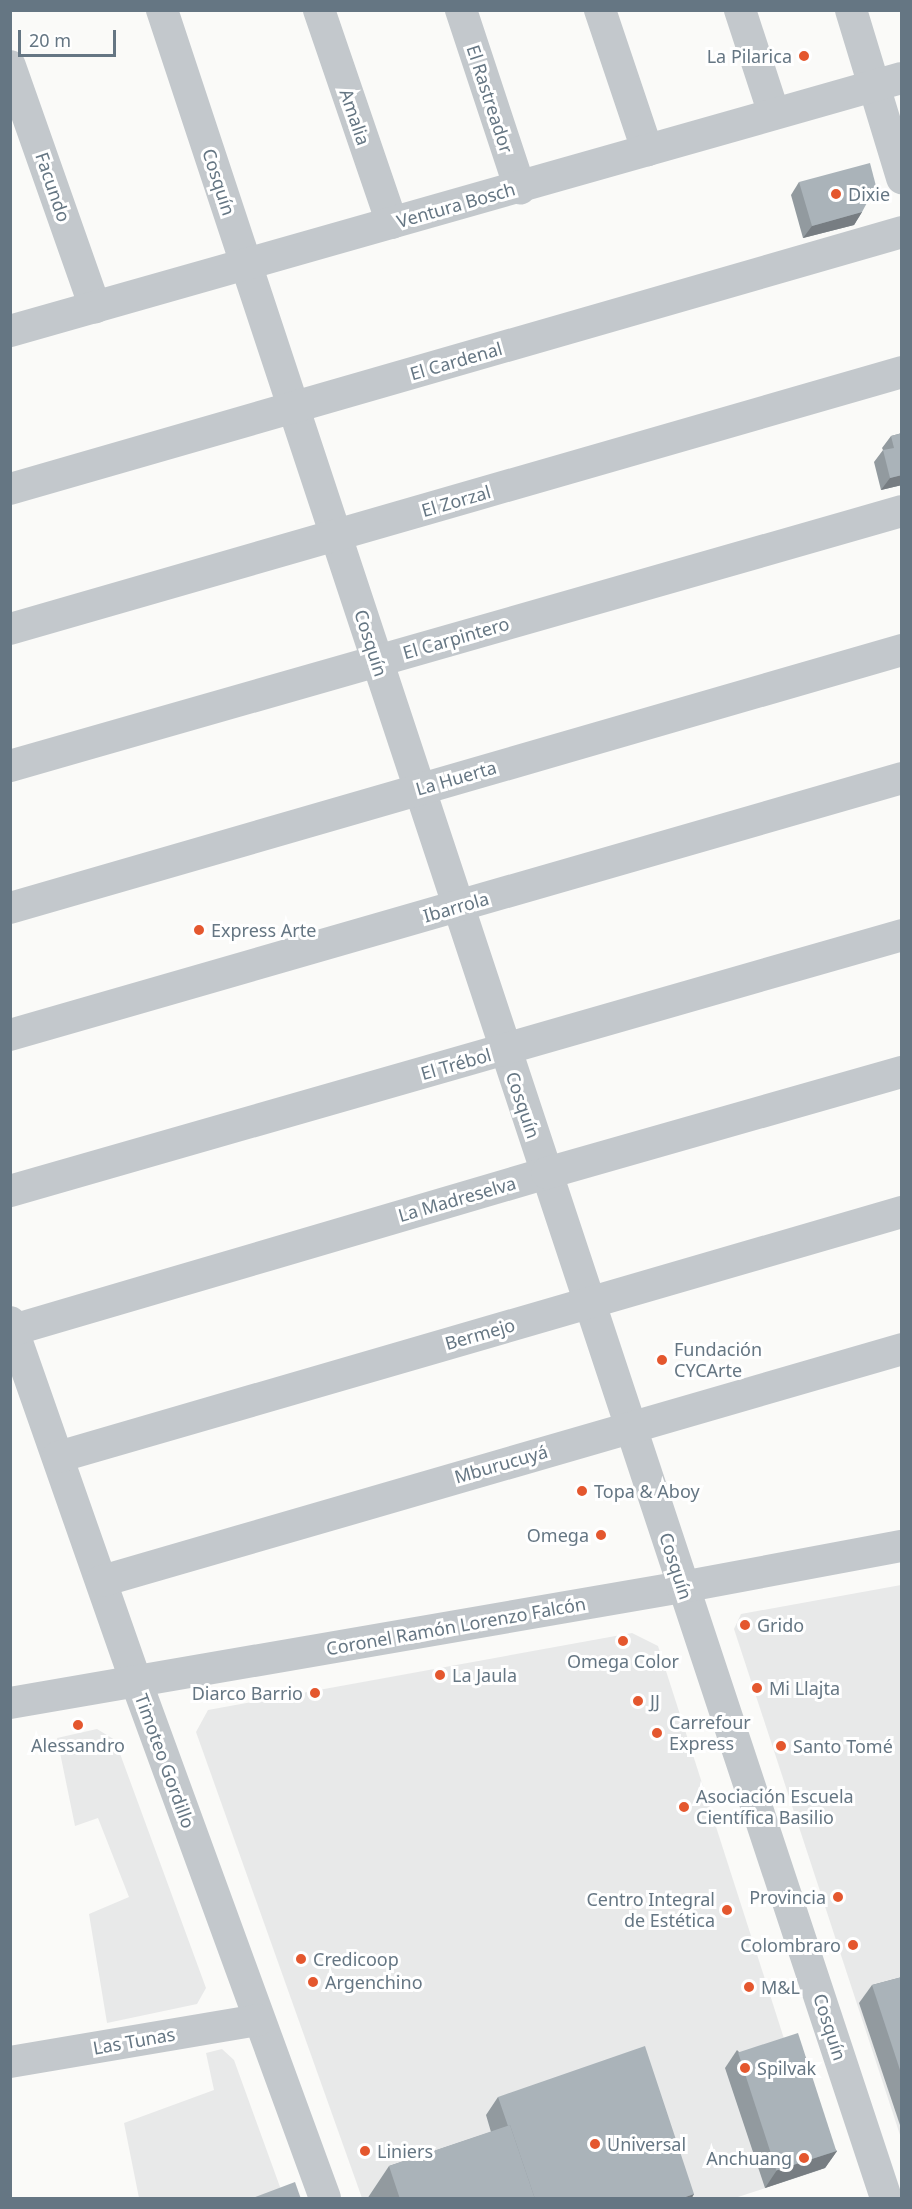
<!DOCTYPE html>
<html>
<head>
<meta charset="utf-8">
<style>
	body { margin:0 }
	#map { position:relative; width:912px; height:2209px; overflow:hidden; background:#fafaf8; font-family:"Noto Sans",sans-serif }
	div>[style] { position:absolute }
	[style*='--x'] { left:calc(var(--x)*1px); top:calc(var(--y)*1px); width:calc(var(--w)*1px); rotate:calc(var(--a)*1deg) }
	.built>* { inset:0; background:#e8e9e9 }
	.minor>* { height:32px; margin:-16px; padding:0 16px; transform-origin:16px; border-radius:16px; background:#c3c8cc }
	.wall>* { inset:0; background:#929a9f }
	.shaded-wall>* { inset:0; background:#777d82 }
	.building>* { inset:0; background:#aab3b9; transform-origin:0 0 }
	.dots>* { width:16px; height:16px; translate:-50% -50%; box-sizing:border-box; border:3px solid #fff; border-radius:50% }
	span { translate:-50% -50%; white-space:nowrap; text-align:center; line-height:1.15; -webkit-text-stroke:6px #fff; paint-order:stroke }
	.poi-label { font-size:18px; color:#657683 }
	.right { translate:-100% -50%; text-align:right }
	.left { translate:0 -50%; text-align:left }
	.street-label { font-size:18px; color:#657683 }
	.frame { position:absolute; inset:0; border:12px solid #657683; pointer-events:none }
	.scale { position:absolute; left:18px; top:30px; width:98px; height:27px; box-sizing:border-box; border:3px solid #657683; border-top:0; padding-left:8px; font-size:18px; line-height:21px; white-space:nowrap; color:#657683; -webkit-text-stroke:4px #fff; paint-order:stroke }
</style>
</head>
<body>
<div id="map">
	<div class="built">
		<i style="clip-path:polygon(901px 1585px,901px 2138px,734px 1629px,741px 1614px)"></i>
		<i style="clip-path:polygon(632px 1633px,658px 1646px,822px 2157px,821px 2170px,735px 2198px,362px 2198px,196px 1732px,208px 1710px)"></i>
		<i style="clip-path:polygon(97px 1729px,115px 1740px,206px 1988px,197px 2004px,107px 2023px,89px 1914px,129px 1897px,98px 1818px,75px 1826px,57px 1738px)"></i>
		<i style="clip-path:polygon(222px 2049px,234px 2060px,284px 2198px,139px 2198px,124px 2123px,214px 2090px,206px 2053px)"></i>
	</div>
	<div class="minor">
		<i style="--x:162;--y:10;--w:2305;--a:71.69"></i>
		<i style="--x:319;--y:10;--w:225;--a:71.1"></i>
		<i style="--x:461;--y:10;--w:188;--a:71.7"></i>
		<i style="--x:600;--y:10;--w:148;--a:71.4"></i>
		<i style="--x:740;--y:10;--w:109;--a:71.9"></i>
		<i style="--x:851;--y:10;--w:176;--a:73.1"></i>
		<i style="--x:10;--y:66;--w:256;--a:70.6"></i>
		<i style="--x:10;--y:331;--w:927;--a:-15.84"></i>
		<i style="--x:10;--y:489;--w:928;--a:-16.07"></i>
		<i style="--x:10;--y:629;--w:928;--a:-16.07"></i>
		<i style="--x:10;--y:766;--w:928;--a:-15.95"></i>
		<i style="--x:10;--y:908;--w:929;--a:-16.13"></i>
		<i style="--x:10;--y:1035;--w:928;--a:-16.07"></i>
		<i style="--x:10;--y:1191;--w:928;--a:-16.01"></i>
		<i style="--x:10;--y:1322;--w:380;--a:70.7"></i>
		<i style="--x:136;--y:1681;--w:550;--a:69.92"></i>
		<i style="--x:13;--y:1330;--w:557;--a:-16.38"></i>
		<i style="--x:547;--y:1173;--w:369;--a:-15.9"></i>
		<i style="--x:58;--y:1457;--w:879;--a:-16.19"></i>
		<i style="--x:102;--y:1581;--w:833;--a:-16.17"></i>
		<i style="--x:10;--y:1703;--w:682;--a:-9.79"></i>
		<i style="--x:682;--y:1587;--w:224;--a:-10.6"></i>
		<i style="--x:10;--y:2062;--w:252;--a:-9.6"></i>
	</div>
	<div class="wall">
		<i style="clip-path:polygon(799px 182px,862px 212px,854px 225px,803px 238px,791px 195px)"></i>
		<i style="clip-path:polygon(902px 433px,902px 485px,881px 490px,874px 462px,883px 450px,882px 448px,891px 436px)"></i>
		<i style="clip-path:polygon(902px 1977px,902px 2131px,859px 2003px,872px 1985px)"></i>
		<i style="clip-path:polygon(737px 2050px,837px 2151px,825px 2168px,765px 2188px,725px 2068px)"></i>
		<i style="clip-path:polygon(498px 2097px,694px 2194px,691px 2199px,367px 2199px,389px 2166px,491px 2132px,486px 2115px)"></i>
	</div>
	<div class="shaded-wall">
		<i style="clip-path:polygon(862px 212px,854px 225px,803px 238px,812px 226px)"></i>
		<i style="clip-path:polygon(902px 475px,902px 485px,881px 490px,890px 478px)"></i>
		<i style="clip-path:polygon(837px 2151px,825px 2168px,765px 2188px,777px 2170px)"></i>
		<i style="clip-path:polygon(694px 2194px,691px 2199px,680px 2199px)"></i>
	</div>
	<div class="building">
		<i style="clip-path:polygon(870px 163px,876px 186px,862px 212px,812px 226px,799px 182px)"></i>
		<i style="clip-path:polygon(902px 433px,902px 475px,890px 478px,883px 450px,894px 448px,891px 436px)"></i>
		<i style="clip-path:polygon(902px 1977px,902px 2076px,872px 1985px)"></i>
		<i style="left:798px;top:2033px;width:124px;height:63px;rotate:72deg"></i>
		<i style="clip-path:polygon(645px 2046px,694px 2194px,680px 2199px,535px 2199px,510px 2125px,508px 2126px,498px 2097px)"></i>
		<i style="clip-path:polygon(510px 2125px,535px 2199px,400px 2199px,389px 2166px)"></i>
		<i style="clip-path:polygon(295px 2182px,301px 2199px,250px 2199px)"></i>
	</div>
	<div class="dots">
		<i style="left:804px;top:56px;background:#e4572e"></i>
		<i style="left:836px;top:194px;background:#e4572e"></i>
		<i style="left:199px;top:930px;background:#e4572e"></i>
		<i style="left:662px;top:1360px;background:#e4572e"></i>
		<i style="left:582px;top:1491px;background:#e4572e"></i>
		<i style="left:601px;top:1535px;background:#e4572e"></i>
		<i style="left:745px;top:1625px;background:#e4572e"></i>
		<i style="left:623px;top:1641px;background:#e4572e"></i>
		<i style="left:440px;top:1675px;background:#e4572e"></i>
		<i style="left:757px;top:1688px;background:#e4572e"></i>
		<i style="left:315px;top:1693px;background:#e4572e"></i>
		<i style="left:638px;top:1701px;background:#e4572e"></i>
		<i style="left:78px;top:1725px;background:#e4572e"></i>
		<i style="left:657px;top:1733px;background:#e4572e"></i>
		<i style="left:781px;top:1746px;background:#e4572e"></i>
		<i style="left:684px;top:1807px;background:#e4572e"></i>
		<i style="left:838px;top:1897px;background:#e4572e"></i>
		<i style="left:727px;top:1910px;background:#e4572e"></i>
		<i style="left:853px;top:1945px;background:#e4572e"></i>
		<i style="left:301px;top:1959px;background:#e4572e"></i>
		<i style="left:313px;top:1982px;background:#e4572e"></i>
		<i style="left:749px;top:1987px;background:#e4572e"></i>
		<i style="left:745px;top:2068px;background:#e4572e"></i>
		<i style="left:595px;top:2144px;background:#e4572e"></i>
		<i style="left:365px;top:2151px;background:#e4572e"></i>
		<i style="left:804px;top:2158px;background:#e4572e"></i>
	</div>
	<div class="poi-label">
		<span class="right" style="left:792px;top:56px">La Pilarica</span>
		<span class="left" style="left:848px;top:194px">Dixie</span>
		<span class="left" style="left:211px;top:930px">Express Arte</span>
		<span class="left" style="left:674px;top:1360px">Fundación<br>CYCArte</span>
		<span class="left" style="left:594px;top:1491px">Topa &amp; Aboy</span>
		<span class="right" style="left:589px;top:1535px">Omega</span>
		<span class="left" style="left:757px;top:1625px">Grido</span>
		<span style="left:623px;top:1661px">Omega Color</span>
		<span class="left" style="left:452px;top:1675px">La Jaula</span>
		<span class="left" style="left:769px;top:1688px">Mi Llajta</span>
		<span class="right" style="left:303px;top:1693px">Diarco Barrio</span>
		<span class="left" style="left:650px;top:1701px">JJ</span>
		<span class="left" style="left:669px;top:1733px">Carrefour<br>Express</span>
		<span style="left:78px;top:1745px">Alessandro</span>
		<span class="left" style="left:793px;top:1746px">Santo Tomé</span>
		<span class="left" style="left:696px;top:1807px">Asociación Escuela<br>Científica Basilio</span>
		<span class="right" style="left:826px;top:1897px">Provincia</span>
		<span class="right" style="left:715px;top:1910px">Centro Integral<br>de Estética</span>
		<span class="right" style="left:841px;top:1945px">Colombraro</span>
		<span class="left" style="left:313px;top:1959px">Credicoop</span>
		<span class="left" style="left:325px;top:1982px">Argenchino</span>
		<span class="left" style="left:761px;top:1987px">M&amp;L</span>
		<span class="left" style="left:757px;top:2068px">Spilvak</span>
		<span class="left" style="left:607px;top:2144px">Universal</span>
		<span class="left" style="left:377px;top:2151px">Liniers</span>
		<span class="right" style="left:792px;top:2158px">Anchuang</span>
	</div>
	<div class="street-label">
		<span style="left:490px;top:99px;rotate:72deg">El Rastreador</span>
		<span style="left:355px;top:117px;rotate:71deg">Amalia</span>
		<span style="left:219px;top:182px;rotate:72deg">Cosquín</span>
		<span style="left:53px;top:187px;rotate:71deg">Facundo</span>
		<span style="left:456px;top:205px;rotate:-16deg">Ventura Bosch</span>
		<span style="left:456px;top:361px;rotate:-16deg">El Cardenal</span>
		<span style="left:456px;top:501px;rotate:-16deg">El Zorzal</span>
		<span style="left:456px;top:638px;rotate:-16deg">El Carpintero</span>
		<span style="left:371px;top:643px;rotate:72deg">Cosquín</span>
		<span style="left:456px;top:778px;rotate:-16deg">La Huerta</span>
		<span style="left:456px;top:907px;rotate:-16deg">Ibarrola</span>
		<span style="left:456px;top:1064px;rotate:-16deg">El Trébol</span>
		<span style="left:523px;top:1105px;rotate:71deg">Cosquín</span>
		<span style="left:457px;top:1199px;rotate:-16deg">La Madreselva</span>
		<span style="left:480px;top:1334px;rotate:-16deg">Bermejo</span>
		<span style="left:501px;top:1464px;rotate:-16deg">Mburucuyá</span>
		<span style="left:676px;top:1566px;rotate:72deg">Cosquín</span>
		<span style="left:456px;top:1626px;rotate:-10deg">Coronel Ramón Lorenzo Falcón</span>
		<span style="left:165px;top:1761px;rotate:70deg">Timoteo Gordillo</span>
		<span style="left:830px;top:2027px;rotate:72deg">Cosquín</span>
		<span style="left:134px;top:2041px;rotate:-10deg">Las Tunas</span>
	</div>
	<div class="frame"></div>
	<div class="scale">20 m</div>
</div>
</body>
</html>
